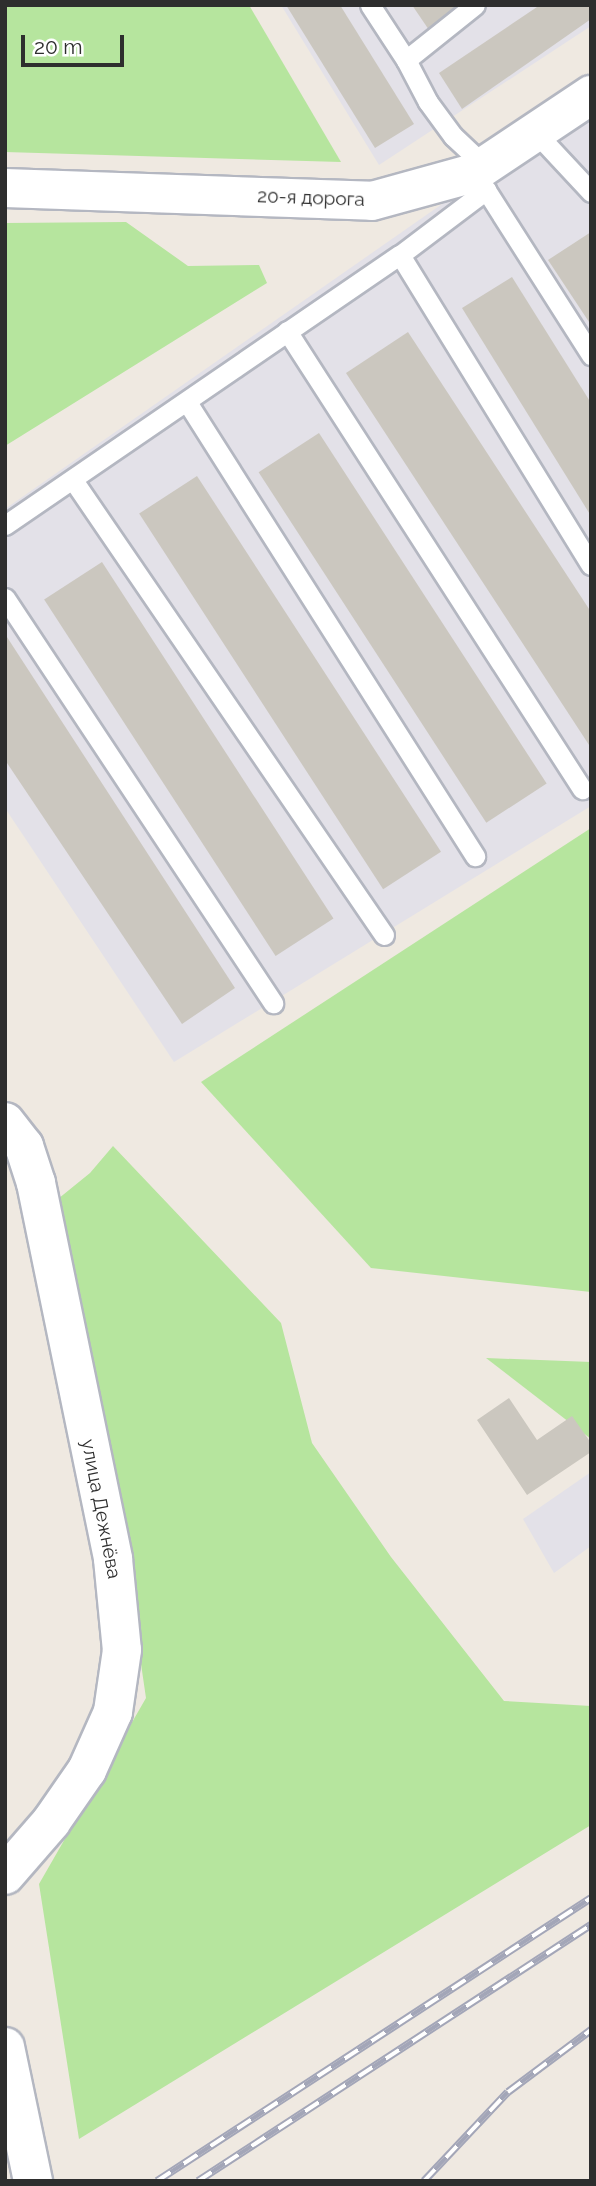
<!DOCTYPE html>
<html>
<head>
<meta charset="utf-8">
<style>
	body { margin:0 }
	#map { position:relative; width:596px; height:2186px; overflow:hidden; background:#efe9e1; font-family:Raleway,sans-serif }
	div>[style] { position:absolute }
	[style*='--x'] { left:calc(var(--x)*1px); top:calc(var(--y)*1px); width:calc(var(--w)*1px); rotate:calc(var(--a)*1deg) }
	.industrial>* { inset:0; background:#e3e1e8 }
	.green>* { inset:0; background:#b6e59e }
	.building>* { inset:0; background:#cbc7bf; transform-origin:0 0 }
	.roads { filter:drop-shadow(2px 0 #b4b7c1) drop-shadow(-2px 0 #b4b7c1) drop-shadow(0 2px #b4b7c1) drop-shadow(0 -2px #b4b7c1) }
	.lane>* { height:19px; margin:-9.5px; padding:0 9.5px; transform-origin:9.5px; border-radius:9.5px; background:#fff }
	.street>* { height:38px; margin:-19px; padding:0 19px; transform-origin:19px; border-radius:19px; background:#fff }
	.secondary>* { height:38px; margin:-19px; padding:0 19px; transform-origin:19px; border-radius:19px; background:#fff }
	.rail>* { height:8px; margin-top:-4px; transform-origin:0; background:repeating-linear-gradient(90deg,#fff 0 16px,#a3a6b8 0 32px); box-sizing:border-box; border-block:2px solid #a3a6b8 }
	span { translate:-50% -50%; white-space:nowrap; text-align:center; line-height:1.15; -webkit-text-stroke:6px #fff; paint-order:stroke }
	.street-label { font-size:19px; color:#2e2e2e }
	.frame { position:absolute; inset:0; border:7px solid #2e2e2e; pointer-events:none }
	.scale { position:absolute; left:21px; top:35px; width:103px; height:32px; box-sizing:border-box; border:4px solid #2e2e2e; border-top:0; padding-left:9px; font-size:21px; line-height:24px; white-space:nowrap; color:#2e2e2e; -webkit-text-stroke:5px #fff; paint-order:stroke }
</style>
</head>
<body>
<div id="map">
	<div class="industrial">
		<i style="clip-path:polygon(281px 5px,591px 5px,591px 26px,379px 165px)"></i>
		<i style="clip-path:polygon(591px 107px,591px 806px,174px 1062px,5px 808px,5px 509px,455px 195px)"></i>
		<i style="clip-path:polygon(591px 1472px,591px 1546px,554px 1573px,523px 1519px)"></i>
	</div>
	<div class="green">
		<i style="clip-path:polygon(5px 5px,249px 5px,341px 162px,5px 152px)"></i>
		<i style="clip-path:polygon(126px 222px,188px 266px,259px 265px,267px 283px,5px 446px,5px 223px)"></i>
		<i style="clip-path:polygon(591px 828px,591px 1292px,371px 1268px,201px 1082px)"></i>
		<i style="clip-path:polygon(113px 1146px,281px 1323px,312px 1443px,391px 1557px,504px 1701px,591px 1706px,591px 1825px,79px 2139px,39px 1884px,146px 1698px,110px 1452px,53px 1203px,90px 1173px)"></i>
		<i style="clip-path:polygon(486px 1358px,591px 1362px,591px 1439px)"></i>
	</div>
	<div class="building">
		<i style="clip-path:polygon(286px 5px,340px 5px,414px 124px,375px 148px)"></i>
		<i style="clip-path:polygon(412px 5px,466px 5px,429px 30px)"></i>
		<i style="clip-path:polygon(540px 5px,591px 5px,591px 19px,462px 109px,439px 73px)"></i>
		<i style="clip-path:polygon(591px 232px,591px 325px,548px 260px)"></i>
		<i style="clip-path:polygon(512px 277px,591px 403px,591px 516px,462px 308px)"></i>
		<i style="clip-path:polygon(408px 332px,591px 612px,591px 748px,346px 373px)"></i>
		<i style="left:319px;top:433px;width:418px;height:72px;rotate:57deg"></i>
		<i style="left:197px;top:476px;width:448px;height:69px;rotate:57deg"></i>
		<i style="left:102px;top:562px;width:425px;height:69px;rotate:57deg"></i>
		<i style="clip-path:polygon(5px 634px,235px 988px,182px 1024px,5px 760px)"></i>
		<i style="clip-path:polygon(509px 1398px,537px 1440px,572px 1416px,591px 1443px,591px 1452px,527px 1495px,477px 1420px)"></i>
	</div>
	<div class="roads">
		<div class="lane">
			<i style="--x:370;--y:5;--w:66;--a:56.8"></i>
			<i style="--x:406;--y:60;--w:47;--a:62.4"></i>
			<i style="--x:428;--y:102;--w:42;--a:53.7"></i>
			<i style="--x:453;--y:136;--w:44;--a:43.2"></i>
			<i style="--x:406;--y:60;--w:88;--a:-38.6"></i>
			<i style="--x:536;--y:133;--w:81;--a:47"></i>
			<i style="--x:486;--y:190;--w:196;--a:57.5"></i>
			<i style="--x:400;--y:255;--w:364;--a:58.4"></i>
			<i style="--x:287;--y:331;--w:545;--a:57.21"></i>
			<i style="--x:187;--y:402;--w:538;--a:57.61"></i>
			<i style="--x:73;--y:480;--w:551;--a:55.65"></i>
			<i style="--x:5;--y:525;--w:478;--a:-34.4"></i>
			<i style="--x:400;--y:255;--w:108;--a:-37.1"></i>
			<i style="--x:486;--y:190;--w:21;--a:-125"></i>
			<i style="--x:5;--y:598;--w:486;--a:56.5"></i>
		</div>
		<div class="street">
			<i style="--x:5;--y:1122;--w:31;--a:52"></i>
			<i style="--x:24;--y:1146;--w:39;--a:72"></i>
			<i style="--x:36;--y:1183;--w:384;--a:78.4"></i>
			<i style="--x:113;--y:1559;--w:91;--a:84.4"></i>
			<i style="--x:122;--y:1650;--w:63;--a:98.3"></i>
			<i style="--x:113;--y:1712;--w:64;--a:114.1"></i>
			<i style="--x:87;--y:1770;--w:63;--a:124.7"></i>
			<i style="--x:51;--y:1822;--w:70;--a:131"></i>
		</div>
		<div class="secondary">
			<i style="--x:5;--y:188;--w:367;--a:2"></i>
			<i style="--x:372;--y:201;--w:106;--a:-15.4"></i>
			<i style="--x:474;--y:173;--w:141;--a:-33.7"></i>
			<i style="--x:5;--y:2047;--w:137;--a:78.2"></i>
		</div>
	</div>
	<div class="rail">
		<i style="--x:157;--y:2181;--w:518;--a:-33.11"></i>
		<i style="--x:198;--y:2181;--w:469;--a:-33.1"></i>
		<i style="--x:424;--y:2181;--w:122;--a:-46.7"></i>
		<i style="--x:508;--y:2092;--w:104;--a:-36.8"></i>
	</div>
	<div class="street-label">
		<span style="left:311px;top:198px;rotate:2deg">20-я дорога</span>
		<span style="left:101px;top:1509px;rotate:79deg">улица Дежнёва</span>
	</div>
	<div class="frame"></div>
	<div class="scale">20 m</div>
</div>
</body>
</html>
